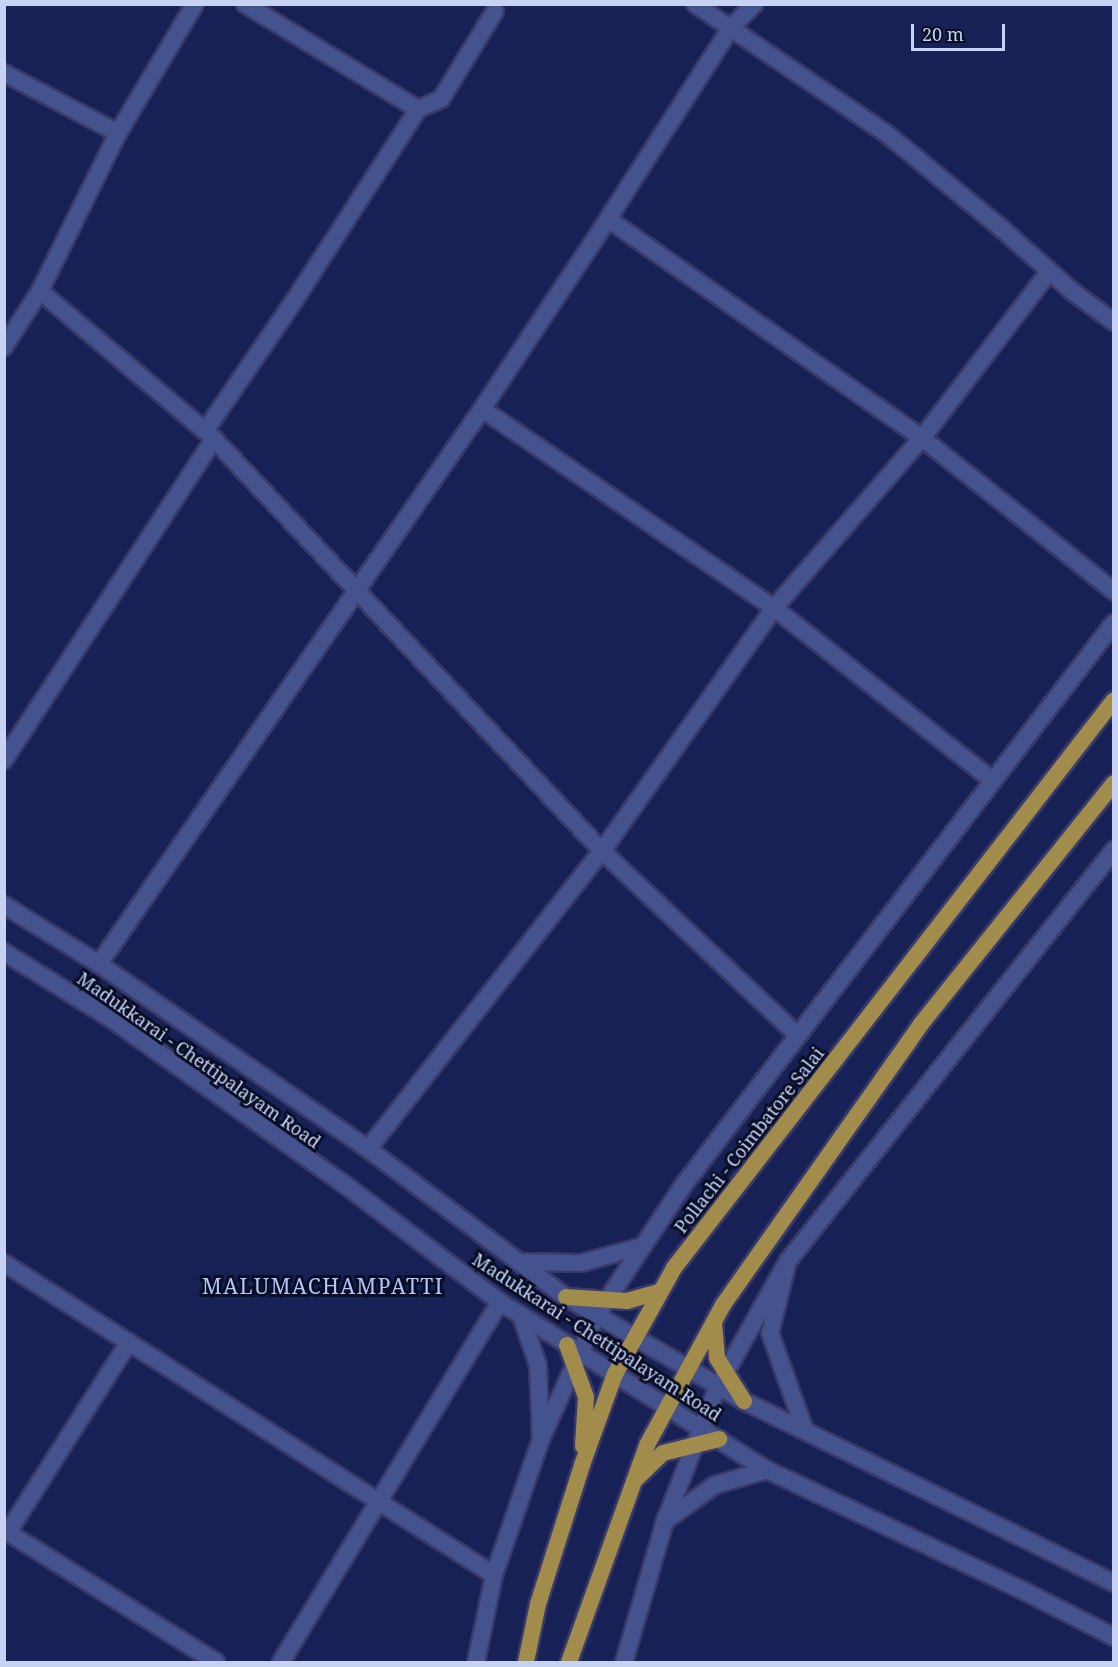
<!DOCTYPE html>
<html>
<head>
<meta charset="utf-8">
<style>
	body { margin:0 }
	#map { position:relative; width:1118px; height:1667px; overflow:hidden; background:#182156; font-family:"Noto Serif",serif }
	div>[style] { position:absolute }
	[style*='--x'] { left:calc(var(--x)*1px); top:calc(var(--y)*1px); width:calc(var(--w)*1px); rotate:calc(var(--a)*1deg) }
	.roads { filter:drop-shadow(2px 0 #383a6a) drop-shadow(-2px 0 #383a6a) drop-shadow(0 2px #383a6a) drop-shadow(0 -2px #383a6a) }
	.minor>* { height:16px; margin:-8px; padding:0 8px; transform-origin:8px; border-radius:8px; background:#44538e }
	.tertiary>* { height:16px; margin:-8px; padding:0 8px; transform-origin:8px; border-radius:8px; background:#44538e }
	.secondary>* { height:16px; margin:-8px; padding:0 8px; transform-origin:8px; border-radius:8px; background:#44538e }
	.trunk>* { height:16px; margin:-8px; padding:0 8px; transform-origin:8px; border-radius:8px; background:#a18c4c }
	span { translate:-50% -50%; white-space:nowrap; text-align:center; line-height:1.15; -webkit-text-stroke:6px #090e25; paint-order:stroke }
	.street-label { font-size:18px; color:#c7d2f4 }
	.quarter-label { font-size:21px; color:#b4c4f9; letter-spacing:1.5px }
	.frame { position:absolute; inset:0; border:6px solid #c7d2f4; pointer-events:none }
	.scale { position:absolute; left:911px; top:24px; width:94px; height:27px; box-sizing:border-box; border:3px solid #c7d2f4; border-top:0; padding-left:8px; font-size:18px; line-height:21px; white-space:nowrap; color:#c7d2f4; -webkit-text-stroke:4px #090e25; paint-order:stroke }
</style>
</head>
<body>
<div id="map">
	<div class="roads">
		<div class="minor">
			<i style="--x:245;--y:4;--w:202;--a:31.3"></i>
			<i style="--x:695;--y:4;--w:232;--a:34.1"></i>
			<i style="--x:887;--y:134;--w:148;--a:39.5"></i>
			<i style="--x:1001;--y:228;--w:96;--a:41.6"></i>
			<i style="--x:1073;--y:292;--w:51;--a:36.2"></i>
			<i style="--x:4;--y:73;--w:129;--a:27.8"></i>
			<i style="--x:118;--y:133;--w:176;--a:116.3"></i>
			<i style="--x:118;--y:133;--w:150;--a:-59.2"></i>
			<i style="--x:608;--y:219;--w:226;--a:-57.3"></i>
			<i style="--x:730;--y:29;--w:35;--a:-46"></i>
			<i style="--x:4;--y:347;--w:67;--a:-57.3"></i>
			<i style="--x:40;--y:291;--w:224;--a:40.3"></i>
			<i style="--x:205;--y:431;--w:158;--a:-55.6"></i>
			<i style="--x:294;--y:301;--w:229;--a:-57.1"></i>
			<i style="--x:418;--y:109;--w:25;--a:-23"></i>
			<i style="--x:441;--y:99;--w:103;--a:-58.5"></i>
			<i style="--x:4;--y:760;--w:384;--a:-56.8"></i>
			<i style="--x:214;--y:439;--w:566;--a:46.72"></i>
			<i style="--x:602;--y:851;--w:268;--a:43.3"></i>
			<i style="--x:992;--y:780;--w:278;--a:-141.7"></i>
			<i style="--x:774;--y:608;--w:353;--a:-145.7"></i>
			<i style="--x:482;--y:409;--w:228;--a:-56.4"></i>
			<i style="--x:608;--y:219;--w:383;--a:34.9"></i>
			<i style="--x:922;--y:438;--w:246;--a:38.6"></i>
			<i style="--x:99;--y:964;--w:674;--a:-55.39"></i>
			<i style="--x:368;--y:1149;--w:379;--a:-51.9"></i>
			<i style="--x:602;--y:851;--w:298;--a:-54.7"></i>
			<i style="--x:774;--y:608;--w:225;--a:-49"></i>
			<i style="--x:922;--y:438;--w:209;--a:-52.6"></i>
			<i style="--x:4;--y:1263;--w:581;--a:32.49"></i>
			<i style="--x:4;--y:1530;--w:250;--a:31.9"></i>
			<i style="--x:8;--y:1532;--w:225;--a:-57.5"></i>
			<i style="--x:281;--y:1662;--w:421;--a:-58.7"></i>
		</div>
		<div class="tertiary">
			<i style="--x:476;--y:1662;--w:89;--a:-78.3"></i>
			<i style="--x:494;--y:1575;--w:144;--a:-70.9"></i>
			<i style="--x:541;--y:1439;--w:136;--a:-65.7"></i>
			<i style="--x:597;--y:1315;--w:159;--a:-56.3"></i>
			<i style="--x:685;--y:1183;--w:705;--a:-52.55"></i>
			<i style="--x:624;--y:1662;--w:147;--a:-73.8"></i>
			<i style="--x:665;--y:1521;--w:145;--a:-68.6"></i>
			<i style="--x:718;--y:1386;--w:143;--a:-60.8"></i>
			<i style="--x:788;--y:1261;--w:525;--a:-51.58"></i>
		</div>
		<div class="secondary">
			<i style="--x:4;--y:905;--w:112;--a:31.8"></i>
			<i style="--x:99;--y:964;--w:326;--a:34.5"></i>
			<i style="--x:368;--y:1149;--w:247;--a:36.8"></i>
			<i style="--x:566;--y:1297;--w:206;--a:30.3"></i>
			<i style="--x:744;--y:1401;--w:412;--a:26.2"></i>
			<i style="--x:4;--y:952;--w:128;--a:32"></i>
			<i style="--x:113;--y:1020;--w:283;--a:35.4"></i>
			<i style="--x:344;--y:1184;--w:196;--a:37.1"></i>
			<i style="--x:500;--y:1302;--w:315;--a:32.2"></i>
			<i style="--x:767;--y:1470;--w:286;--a:25.2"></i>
			<i style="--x:1026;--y:1592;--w:99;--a:27.1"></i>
			<i style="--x:788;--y:1261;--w:74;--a:104"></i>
			<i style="--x:770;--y:1333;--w:104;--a:70.3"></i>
			<i style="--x:518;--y:1262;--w:63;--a:0.9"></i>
			<i style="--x:581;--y:1263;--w:64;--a:-15.3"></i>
			<i style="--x:521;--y:1316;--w:52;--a:70.9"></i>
			<i style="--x:538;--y:1365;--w:74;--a:87.7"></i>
			<i style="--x:665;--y:1521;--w:62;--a:-35.8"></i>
			<i style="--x:715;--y:1485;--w:54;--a:-16.1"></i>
		</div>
		<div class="trunk">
			<i style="--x:566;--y:1297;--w:61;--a:3.8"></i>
			<i style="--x:627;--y:1301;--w:35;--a:-16"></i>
			<i style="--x:714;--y:1323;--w:35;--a:85"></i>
			<i style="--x:717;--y:1358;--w:51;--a:57.9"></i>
			<i style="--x:567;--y:1345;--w:55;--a:69.9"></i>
			<i style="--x:586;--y:1397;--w:49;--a:93.5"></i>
			<i style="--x:636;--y:1479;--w:37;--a:-44"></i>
			<i style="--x:663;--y:1453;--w:58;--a:-14"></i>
			<i style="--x:526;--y:1662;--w:59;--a:-78.3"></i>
			<i style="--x:538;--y:1604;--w:146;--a:-72.4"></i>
			<i style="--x:582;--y:1465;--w:97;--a:-70.1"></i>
			<i style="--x:615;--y:1374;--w:121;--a:-60.9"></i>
			<i style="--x:674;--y:1268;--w:718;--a:-52.24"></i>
			<i style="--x:569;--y:1662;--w:231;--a:-70.2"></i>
			<i style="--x:647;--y:1445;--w:159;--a:-61.5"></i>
			<i style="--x:723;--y:1305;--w:344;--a:-54.8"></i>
			<i style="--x:921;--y:1024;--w:309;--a:-51.3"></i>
		</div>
	</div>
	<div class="street-label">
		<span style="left:199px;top:1060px;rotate:35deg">Madukkarai - Chettipalayam Road</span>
		<span style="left:749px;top:1140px;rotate:-52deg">Pollachi - Coimbatore Salai</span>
		<span style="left:597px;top:1337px;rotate:33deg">Madukkarai - Chettipalayam Road</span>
	</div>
	<div class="quarter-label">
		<span style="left:323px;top:1286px">MALUMACHAMPATTI</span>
	</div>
	<div class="frame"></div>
	<div class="scale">20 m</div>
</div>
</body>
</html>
